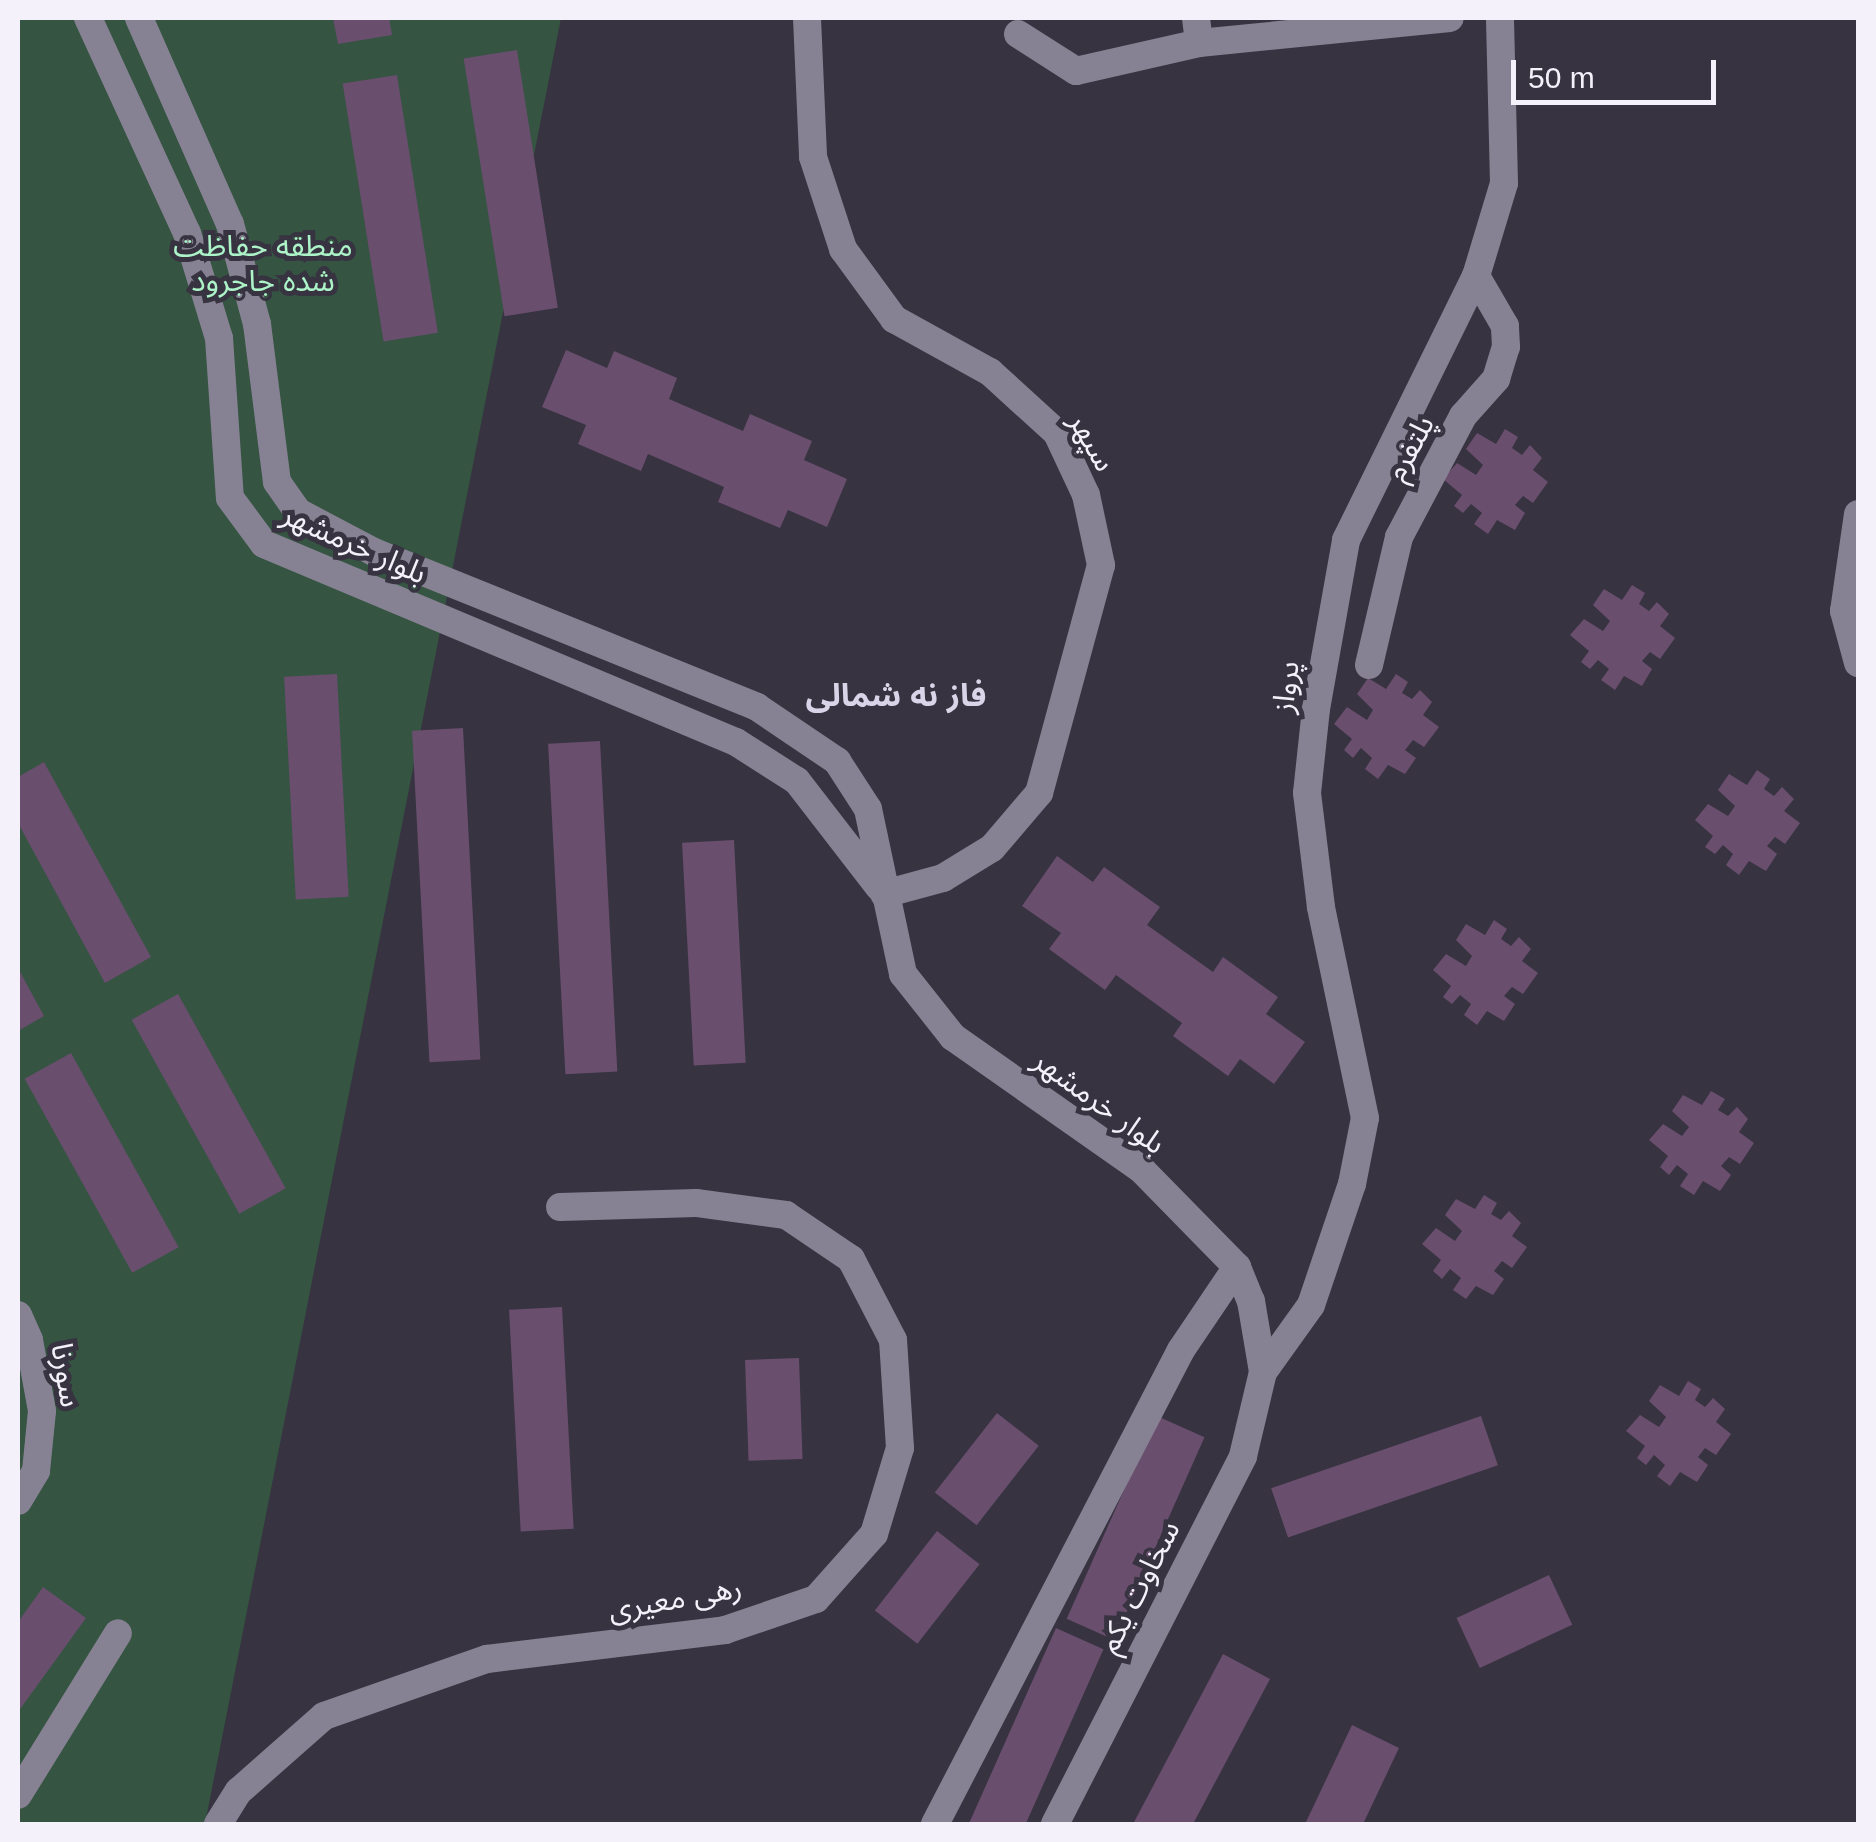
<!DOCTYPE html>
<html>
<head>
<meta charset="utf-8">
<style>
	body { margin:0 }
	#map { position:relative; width:1876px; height:1842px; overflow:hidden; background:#373341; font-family:Helvetica,"Noto Sans Arabic",sans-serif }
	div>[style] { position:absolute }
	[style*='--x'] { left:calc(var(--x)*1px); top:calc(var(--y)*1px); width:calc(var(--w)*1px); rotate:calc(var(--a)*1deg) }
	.green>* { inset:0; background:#355442 }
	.building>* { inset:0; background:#694e6e; transform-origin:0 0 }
	.minor>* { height:28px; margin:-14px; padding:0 14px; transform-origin:14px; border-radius:14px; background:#878293 }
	span { translate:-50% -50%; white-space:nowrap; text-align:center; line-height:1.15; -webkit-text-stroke:10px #373341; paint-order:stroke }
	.park-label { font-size:30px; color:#acf3c8 }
	.street-label { font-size:30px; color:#f4f1fb }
	.neighbourhood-label { font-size:32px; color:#d9d4e7; font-weight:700 }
	.frame { position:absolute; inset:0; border:20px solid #f4f1fb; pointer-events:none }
	.scale { position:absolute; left:1511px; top:60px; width:205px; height:45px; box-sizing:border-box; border:5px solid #f4f1fb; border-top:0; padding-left:12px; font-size:30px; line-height:35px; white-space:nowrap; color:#f4f1fb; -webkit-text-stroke:8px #373341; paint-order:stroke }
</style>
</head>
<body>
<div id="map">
	<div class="green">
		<i style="clip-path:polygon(18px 18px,561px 18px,205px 1824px,18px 1824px)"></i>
	</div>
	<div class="building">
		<i style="clip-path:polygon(333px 18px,389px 18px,392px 35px,338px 44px)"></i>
		<i style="left:517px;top:50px;width:261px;height:54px;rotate:81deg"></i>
		<i style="left:397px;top:75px;width:261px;height:55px;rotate:81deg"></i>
		<i style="clip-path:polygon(566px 350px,607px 368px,614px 351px,677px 378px,669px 399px,743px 431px,750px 414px,812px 441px,804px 460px,847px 479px,827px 527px,788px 510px,780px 528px,718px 502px,724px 487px,648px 454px,641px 471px,578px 444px,586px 425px,542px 407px)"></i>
		<i style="clip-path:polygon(1505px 429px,1518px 437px,1512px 448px,1522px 455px,1530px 445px,1542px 458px,1533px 470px,1548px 482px,1533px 503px,1523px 496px,1515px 505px,1525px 513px,1515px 530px,1497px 520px,1488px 534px,1474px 524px,1482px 513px,1471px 504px,1463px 513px,1454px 506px,1462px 495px,1443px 479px,1457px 463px,1476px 475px,1483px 465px,1466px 449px,1477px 433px,1496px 444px)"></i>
		<i style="clip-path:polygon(1632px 585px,1645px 593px,1639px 604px,1649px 611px,1657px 602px,1669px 614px,1660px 626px,1675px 638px,1660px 659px,1650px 652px,1642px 661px,1652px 669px,1642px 686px,1624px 676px,1615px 690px,1601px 680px,1609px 669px,1598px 660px,1590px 669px,1581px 662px,1589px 651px,1570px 635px,1584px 619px,1603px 631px,1610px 621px,1593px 605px,1604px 589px,1622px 600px)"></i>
		<i style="left:337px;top:674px;width:223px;height:53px;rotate:87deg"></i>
		<i style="clip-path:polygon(1396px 674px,1408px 682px,1402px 693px,1412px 699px,1420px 690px,1432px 702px,1423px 715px,1439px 727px,1424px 747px,1413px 740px,1405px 750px,1416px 758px,1405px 774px,1388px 765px,1378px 779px,1365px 769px,1372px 758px,1361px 748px,1353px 758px,1344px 750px,1352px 739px,1334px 724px,1347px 707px,1367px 720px,1373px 710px,1357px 694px,1368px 678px,1386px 689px)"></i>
		<i style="left:463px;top:728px;width:332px;height:51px;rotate:87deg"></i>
		<i style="left:600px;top:741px;width:331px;height:52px;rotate:87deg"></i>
		<i style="clip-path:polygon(44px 762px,151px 957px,105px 983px,18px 823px,18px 777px)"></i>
		<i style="clip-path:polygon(1757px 770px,1770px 779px,1764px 789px,1774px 796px,1782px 787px,1794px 799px,1784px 811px,1800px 823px,1785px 844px,1775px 837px,1767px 846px,1777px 854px,1766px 871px,1749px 861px,1739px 875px,1726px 865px,1733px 854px,1723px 845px,1715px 854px,1705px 847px,1713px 836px,1695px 820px,1708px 804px,1728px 816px,1735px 806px,1718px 790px,1729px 774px,1747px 785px)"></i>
		<i style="left:734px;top:840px;width:223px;height:52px;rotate:87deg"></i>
		<i style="clip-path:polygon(1057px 856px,1093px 882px,1104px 867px,1160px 907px,1147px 925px,1213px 972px,1223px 957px,1278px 997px,1266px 1014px,1305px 1042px,1274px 1084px,1240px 1059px,1228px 1076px,1173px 1036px,1182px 1023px,1116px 975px,1105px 990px,1049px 949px,1061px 933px,1022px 906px)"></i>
		<i style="clip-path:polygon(1494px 920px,1507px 929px,1501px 939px,1511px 946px,1519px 937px,1531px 949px,1522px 961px,1538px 973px,1523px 994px,1512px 987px,1504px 996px,1515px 1004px,1504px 1021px,1487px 1011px,1477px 1025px,1464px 1015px,1471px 1004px,1460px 995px,1452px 1004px,1443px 997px,1451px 986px,1433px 970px,1446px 954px,1466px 966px,1472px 956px,1456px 940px,1466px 924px,1485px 935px)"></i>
		<i style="clip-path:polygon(18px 968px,44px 1016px,18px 1031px)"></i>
		<i style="left:178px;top:994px;width:222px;height:53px;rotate:61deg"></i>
		<i style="left:71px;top:1053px;width:222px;height:53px;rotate:61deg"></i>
		<i style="clip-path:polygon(1711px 1091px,1725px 1099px,1718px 1110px,1728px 1116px,1737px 1107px,1748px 1119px,1739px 1132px,1754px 1143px,1740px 1164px,1729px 1157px,1721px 1166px,1731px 1175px,1720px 1191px,1703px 1181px,1694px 1195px,1680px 1186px,1688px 1174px,1677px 1165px,1669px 1175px,1660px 1167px,1668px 1156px,1649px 1140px,1663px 1124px,1682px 1136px,1689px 1127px,1672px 1111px,1683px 1095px,1702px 1105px)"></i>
		<i style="clip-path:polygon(1484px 1195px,1497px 1203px,1491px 1214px,1501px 1220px,1509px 1211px,1521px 1223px,1512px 1236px,1527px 1247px,1512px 1268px,1502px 1261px,1494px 1271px,1504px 1279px,1493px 1295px,1476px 1286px,1466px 1299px,1453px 1290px,1461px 1278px,1450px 1269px,1442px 1279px,1433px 1271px,1441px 1260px,1422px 1244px,1436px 1228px,1455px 1241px,1462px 1231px,1445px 1215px,1456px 1199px,1475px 1209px)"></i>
		<i style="left:562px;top:1307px;width:222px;height:53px;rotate:87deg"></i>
		<i style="left:799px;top:1358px;width:101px;height:54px;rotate:88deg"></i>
		<i style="clip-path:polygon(1688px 1381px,1701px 1389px,1695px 1400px,1705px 1407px,1713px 1398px,1725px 1409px,1716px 1422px,1731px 1434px,1716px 1455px,1705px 1448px,1698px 1457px,1708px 1465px,1697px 1482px,1680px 1472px,1670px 1486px,1657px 1476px,1665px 1465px,1654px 1455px,1646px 1465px,1637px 1458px,1645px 1446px,1626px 1431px,1640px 1415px,1659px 1427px,1666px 1417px,1649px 1401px,1660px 1385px,1679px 1396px)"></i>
		<i style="left:997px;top:1413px;width:53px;height:101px;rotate:38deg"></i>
		<i style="left:1157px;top:1416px;width:52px;height:222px;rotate:24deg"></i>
		<i style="left:1481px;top:1416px;width:52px;height:222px;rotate:71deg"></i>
		<i style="left:937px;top:1531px;width:54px;height:101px;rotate:38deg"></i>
		<i style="left:1549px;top:1575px;width:55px;height:102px;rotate:65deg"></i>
		<i style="clip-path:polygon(43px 1587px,86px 1618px,18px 1712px,18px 1622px)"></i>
		<i style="left:1056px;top:1628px;width:52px;height:214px;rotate:24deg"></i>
		<i style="clip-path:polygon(1223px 1654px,1270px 1679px,1193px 1824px,1133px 1824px)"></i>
		<i style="clip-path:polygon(1352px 1725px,1399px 1748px,1363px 1824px,1305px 1824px)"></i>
	</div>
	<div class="minor">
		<i style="--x:88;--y:18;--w:237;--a:65.3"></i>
		<i style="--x:187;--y:233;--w:110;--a:73.1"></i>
		<i style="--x:219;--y:338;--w:160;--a:86.1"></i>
		<i style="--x:230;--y:498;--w:57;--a:53.5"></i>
		<i style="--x:264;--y:544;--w:512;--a:22.76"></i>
		<i style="--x:736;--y:742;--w:72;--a:32.6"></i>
		<i style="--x:797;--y:781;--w:134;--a:52.3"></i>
		<i style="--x:139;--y:18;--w:225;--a:66.2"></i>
		<i style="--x:230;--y:224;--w:104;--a:74.9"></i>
		<i style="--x:257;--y:324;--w:159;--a:82.8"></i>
		<i style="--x:277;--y:482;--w:37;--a:55"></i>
		<i style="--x:298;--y:512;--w:86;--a:27.8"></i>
		<i style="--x:374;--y:552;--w:413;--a:22"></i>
		<i style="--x:757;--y:707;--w:97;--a:34"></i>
		<i style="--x:837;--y:761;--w:57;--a:57.1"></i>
		<i style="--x:868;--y:809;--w:169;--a:78"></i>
		<i style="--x:903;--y:974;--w:80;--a:51.6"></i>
		<i style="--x:953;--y:1037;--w:231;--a:35.1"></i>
		<i style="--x:1142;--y:1170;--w:136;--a:45.6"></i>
		<i style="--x:1237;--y:1267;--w:37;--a:68"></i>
		<i style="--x:1251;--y:1301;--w:72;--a:80.4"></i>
		<i style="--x:807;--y:18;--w:139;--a:87.5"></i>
		<i style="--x:813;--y:157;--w:97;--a:71.9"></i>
		<i style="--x:843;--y:249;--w:87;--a:53.9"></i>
		<i style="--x:894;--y:319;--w:110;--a:28.9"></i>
		<i style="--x:990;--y:372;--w:91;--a:42.3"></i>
		<i style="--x:1057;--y:433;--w:68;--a:64.9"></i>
		<i style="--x:1086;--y:495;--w:72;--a:77.9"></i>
		<i style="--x:1101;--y:565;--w:236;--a:105.2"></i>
		<i style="--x:1039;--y:793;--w:72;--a:130.5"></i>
		<i style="--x:992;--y:848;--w:57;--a:148.5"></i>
		<i style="--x:943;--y:878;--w:61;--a:164.8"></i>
		<i style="--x:1196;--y:18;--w:25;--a:83"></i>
		<i style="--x:1018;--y:34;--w:69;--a:32.5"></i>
		<i style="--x:1076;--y:71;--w:126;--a:-12.8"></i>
		<i style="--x:1199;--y:43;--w:252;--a:-5.7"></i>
		<i style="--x:1858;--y:514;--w:98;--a:98.2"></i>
		<i style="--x:1844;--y:611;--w:54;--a:74.9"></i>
		<i style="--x:1369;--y:665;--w:131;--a:-76.8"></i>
		<i style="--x:1399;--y:537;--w:137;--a:-62.1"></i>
		<i style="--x:1463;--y:416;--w:50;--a:-48.3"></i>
		<i style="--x:1496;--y:379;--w:34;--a:-73"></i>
		<i style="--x:1506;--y:347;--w:21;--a:-93"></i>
		<i style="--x:1505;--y:326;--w:58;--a:-120.1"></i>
		<i style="--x:18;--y:1315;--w:27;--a:66"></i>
		<i style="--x:29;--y:1340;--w:72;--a:79.6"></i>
		<i style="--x:42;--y:1411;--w:60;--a:95.7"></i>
		<i style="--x:36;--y:1471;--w:35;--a:121"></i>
		<i style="--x:18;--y:1795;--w:190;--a:-58.3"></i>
		<i style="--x:218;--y:1824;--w:39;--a:-58"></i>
		<i style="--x:239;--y:1791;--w:113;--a:-41.4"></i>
		<i style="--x:324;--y:1716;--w:173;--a:-19.3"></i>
		<i style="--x:487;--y:1659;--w:240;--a:-6.9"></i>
		<i style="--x:725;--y:1630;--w:96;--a:-18.8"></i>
		<i style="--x:816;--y:1599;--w:87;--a:-48.3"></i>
		<i style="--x:874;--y:1534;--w:90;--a:-73.2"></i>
		<i style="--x:900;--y:1448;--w:108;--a:-93.7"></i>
		<i style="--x:893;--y:1340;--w:91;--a:-117.4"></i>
		<i style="--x:851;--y:1259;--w:78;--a:-145.9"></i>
		<i style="--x:786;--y:1215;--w:91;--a:-172.4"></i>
		<i style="--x:696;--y:1203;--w:136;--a:178.3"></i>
		<i style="--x:935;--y:1824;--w:534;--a:-62.57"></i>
		<i style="--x:1181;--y:1350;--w:100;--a:-56"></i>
		<i style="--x:1055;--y:1824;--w:413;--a:-62.9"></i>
		<i style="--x:1243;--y:1456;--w:86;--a:-76.6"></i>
		<i style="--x:1263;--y:1372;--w:82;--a:-54.4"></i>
		<i style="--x:1311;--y:1305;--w:128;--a:-71.3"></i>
		<i style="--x:1352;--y:1184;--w:67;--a:-78.9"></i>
		<i style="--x:1365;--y:1118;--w:216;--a:-101.8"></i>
		<i style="--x:1321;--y:907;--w:115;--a:-97"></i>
		<i style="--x:1307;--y:793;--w:84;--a:-83.9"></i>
		<i style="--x:1316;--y:709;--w:172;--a:-79.9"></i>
		<i style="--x:1346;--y:540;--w:294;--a:-63.8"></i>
		<i style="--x:1476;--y:276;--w:97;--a:-73.2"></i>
		<i style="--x:1504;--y:183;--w:165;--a:-91.4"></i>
	</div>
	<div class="park-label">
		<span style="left:263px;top:263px">منطقه حفاظت<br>شده جاجرود</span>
	</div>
	<div class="street-label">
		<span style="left:1092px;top:442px;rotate:60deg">سپهر</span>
		<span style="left:1410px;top:448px;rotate:-62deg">پلتفرم</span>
		<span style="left:354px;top:544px;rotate:24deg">بلوار خرمشهر</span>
		<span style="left:1286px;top:687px;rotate:-83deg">پرواز</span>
		<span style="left:1099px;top:1102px;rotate:36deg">بلوار خرمشهر</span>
		<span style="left:66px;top:1375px;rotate:81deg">سورنا</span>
		<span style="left:1139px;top:1587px;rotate:-63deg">سخاوت یکم</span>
		<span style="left:675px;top:1599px;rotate:-10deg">رهی معیری</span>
	</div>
	<div class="neighbourhood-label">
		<span style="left:896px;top:695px">فاز نه شمالی</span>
	</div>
	<div class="frame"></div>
	<div class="scale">50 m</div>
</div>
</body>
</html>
